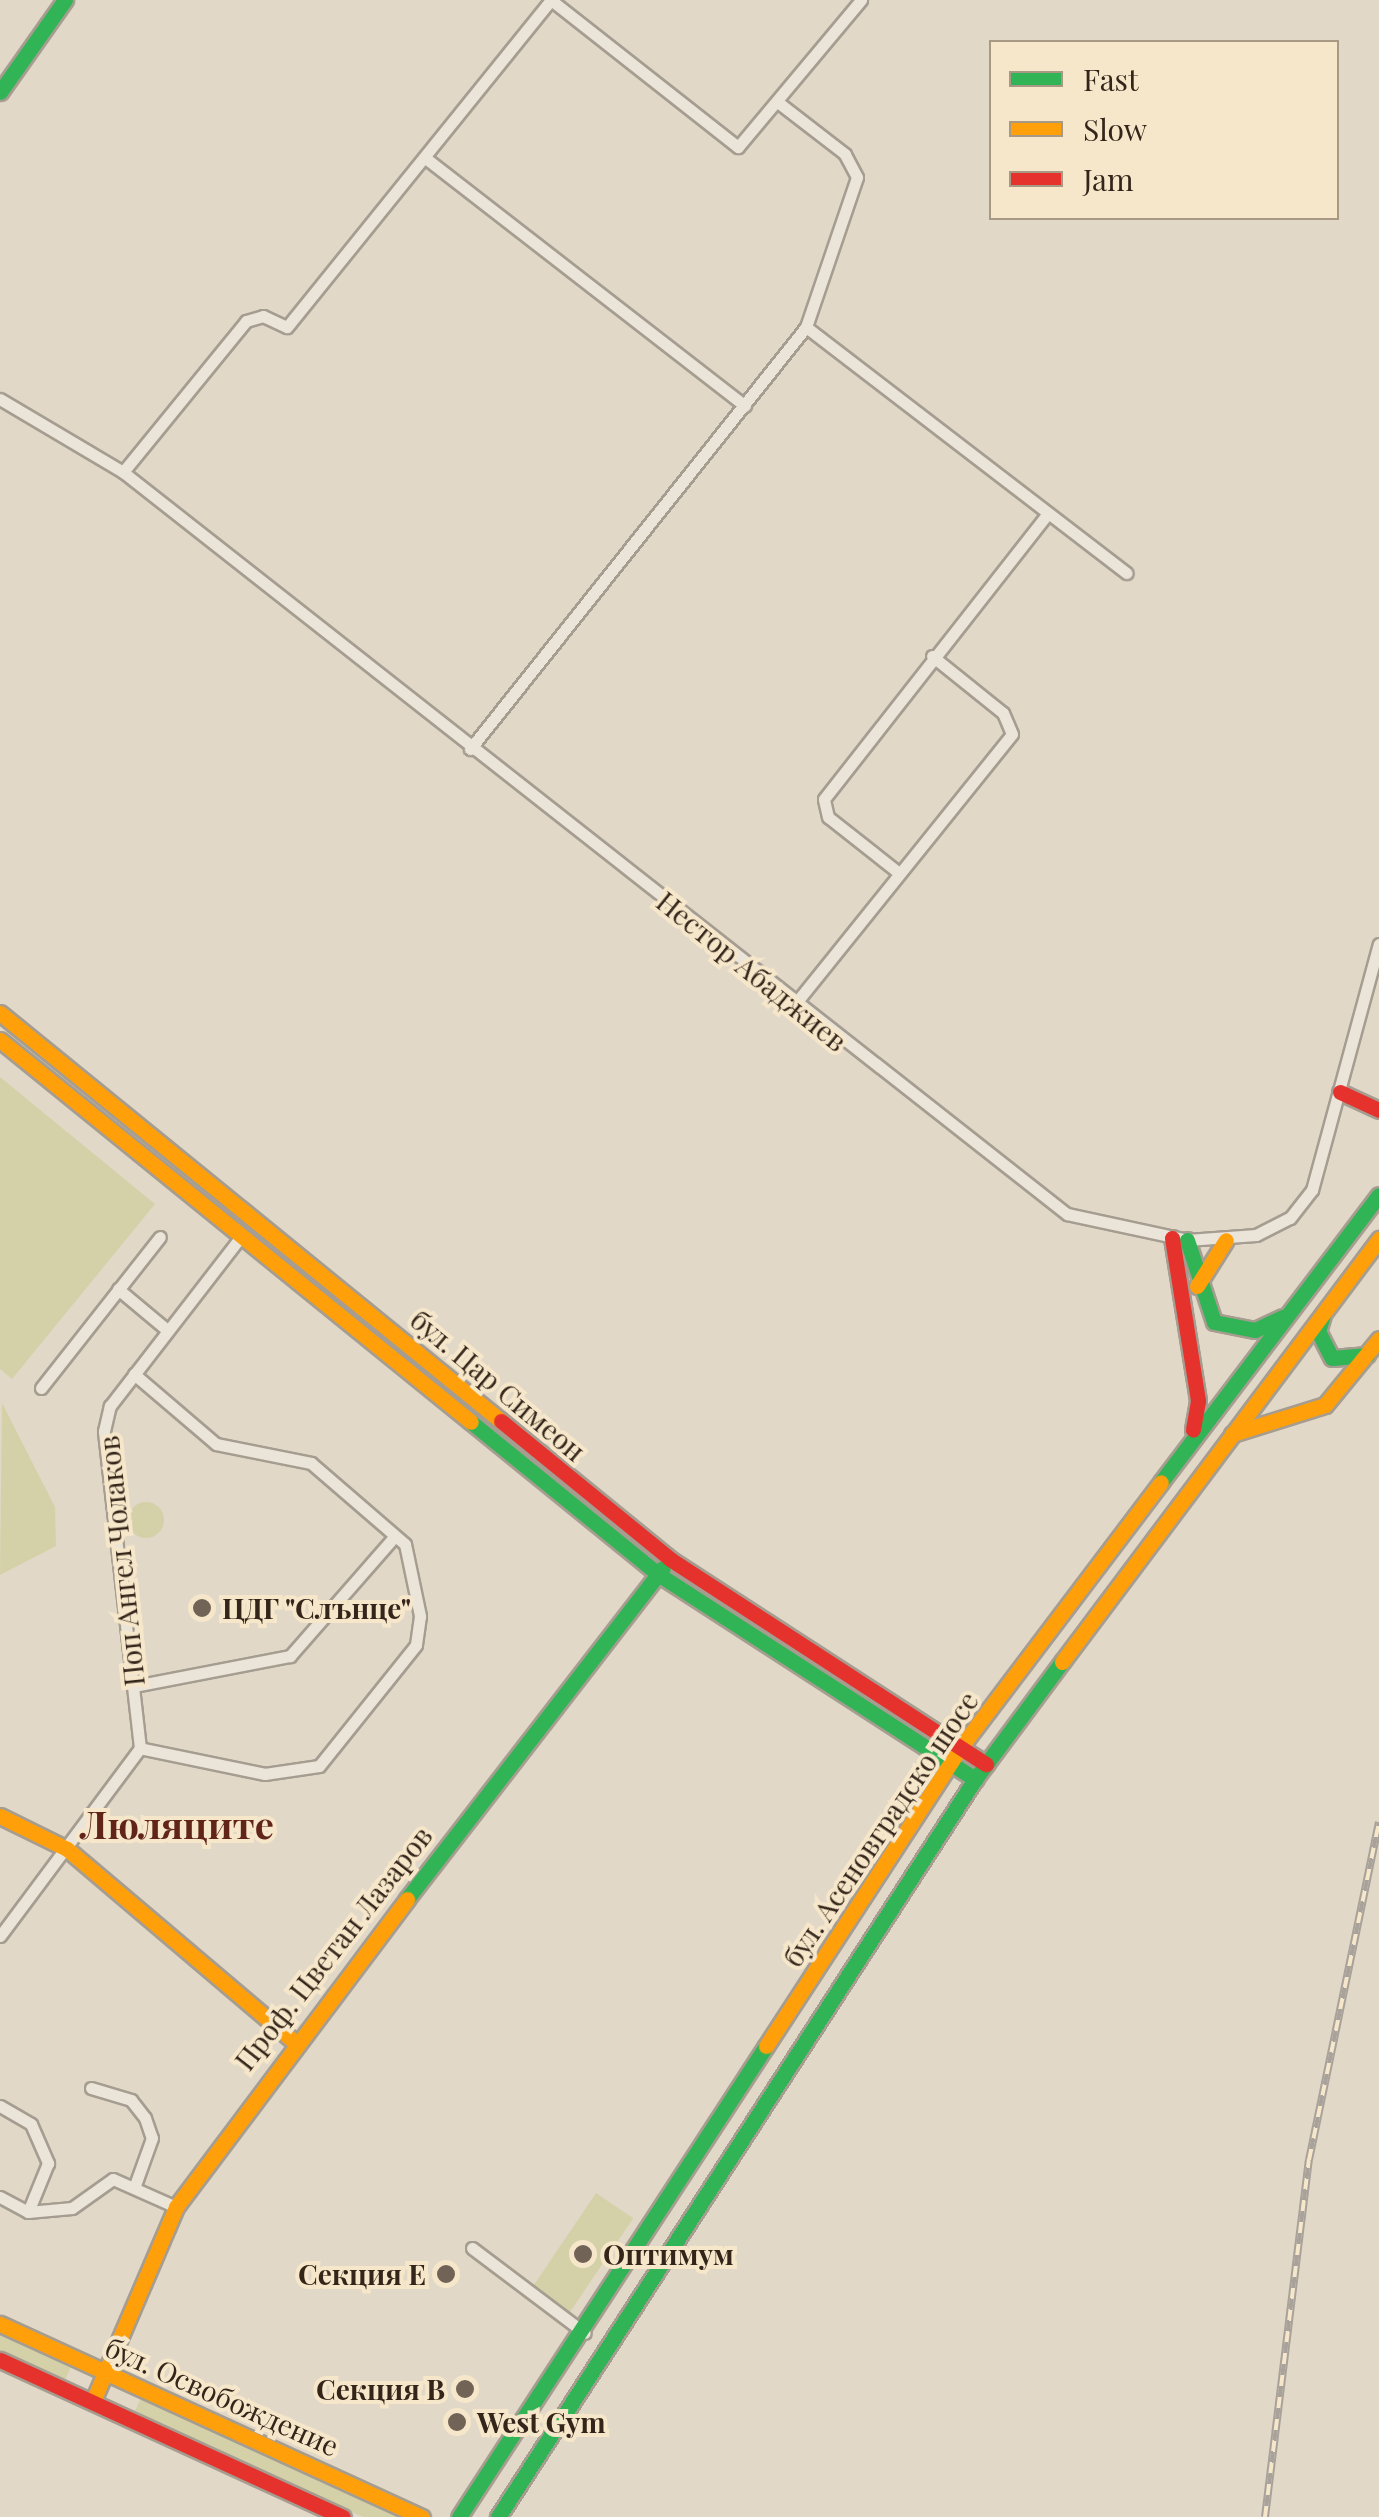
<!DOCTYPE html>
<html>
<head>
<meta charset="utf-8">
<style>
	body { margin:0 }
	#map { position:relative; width:1379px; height:2517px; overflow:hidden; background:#e2d8c7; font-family:"Playfair Display",serif }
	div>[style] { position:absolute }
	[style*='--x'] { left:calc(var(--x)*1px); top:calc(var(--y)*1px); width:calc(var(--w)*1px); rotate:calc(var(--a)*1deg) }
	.green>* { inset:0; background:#d4d1a8; transform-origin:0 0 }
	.round { border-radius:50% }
	.roads { filter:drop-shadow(2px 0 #a69d91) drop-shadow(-2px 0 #a69d91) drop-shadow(0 2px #a69d91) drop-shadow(0 -2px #a69d91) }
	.street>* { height:11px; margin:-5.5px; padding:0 5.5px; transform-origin:5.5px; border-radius:5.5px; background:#eae4d9 }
	.fast>* { height:15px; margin:-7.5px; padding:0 7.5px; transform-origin:7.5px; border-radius:7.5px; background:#30b455 }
	.slow>* { height:15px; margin:-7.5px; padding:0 7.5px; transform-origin:7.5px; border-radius:7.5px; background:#ff9f0a }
	.jam>* { height:15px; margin:-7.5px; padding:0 7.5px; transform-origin:7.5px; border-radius:7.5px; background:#e5322d }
	.rail>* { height:8px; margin-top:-4px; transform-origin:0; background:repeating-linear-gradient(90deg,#f6e7cb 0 11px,#a8a29a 0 22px); box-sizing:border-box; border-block:2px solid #a8a29a }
	.dots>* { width:28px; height:28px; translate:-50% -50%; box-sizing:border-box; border:5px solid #f6e7cb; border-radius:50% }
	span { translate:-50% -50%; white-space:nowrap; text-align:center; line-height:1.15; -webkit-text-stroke:8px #f6e7cb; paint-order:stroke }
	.street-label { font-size:28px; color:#34251a }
	.poi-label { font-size:28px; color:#34251a; font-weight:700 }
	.left { translate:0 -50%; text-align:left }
	.right { translate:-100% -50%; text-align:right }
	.district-label { font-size:38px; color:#612419; font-weight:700 }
	.legend { position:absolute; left:989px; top:40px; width:350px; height:180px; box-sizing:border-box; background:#f6e7cb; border:2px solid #a89984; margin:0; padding:12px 18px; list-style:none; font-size:30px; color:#34251a }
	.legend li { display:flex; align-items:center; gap:20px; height:50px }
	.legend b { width:50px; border:2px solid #a89984 }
</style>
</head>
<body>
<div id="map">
	<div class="green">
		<i style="clip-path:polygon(0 1077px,155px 1204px,12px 1379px,0 1369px)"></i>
		<i style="clip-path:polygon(2px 1403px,55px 1507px,56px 1546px,0 1575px)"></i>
		<i class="round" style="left:128px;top:1502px;width:36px;height:36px"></i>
		<i style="left:596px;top:2193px;width:45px;height:115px;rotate:34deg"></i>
		<i style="left:0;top:2332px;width:79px;height:18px;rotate:24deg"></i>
		<i style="clip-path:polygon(141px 2398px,402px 2517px,363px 2517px,135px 2411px)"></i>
	</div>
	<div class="roads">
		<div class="street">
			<i style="--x:551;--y:0;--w:238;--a:38.2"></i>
			<i style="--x:738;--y:147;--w:192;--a:-50.1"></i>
			<i style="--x:428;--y:160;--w:401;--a:37.8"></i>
			<i style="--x:806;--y:327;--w:404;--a:37.5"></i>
			<i style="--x:0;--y:399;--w:143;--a:30.7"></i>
			<i style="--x:123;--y:472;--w:1201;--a:38.17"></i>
			<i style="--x:1067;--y:1214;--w:123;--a:12.2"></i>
			<i style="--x:1187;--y:1240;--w:69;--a:-4.1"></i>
			<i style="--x:1256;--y:1235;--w:38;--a:-27"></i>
			<i style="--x:1290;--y:1218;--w:36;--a:-52"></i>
			<i style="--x:1312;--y:1190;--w:255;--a:-74.8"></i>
			<i style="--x:123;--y:472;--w:195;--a:-50.8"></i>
			<i style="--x:246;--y:321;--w:18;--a:-16"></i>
			<i style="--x:263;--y:316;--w:26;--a:25"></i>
			<i style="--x:287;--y:327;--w:420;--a:-51.1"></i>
			<i style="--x:470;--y:749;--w:539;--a:-51.47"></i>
			<i style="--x:806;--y:327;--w:158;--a:-71.2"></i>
			<i style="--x:857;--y:177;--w:26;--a:-118"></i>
			<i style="--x:845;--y:154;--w:82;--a:-142.4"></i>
			<i style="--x:899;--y:873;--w:90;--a:-141.7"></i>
			<i style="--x:828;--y:817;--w:18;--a:-103"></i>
			<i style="--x:824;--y:799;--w:361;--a:-51.9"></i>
			<i style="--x:795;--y:1004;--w:346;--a:-51.2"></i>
			<i style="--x:1012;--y:734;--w:23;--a:-113"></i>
			<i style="--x:1003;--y:713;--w:91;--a:-141.2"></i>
			<i style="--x:118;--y:1289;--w:64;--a:39.9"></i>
			<i style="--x:134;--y:1374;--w:108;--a:40.5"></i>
			<i style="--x:216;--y:1444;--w:97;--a:11.3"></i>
			<i style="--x:311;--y:1463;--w:124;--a:40.8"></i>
			<i style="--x:405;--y:1544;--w:74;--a:78.2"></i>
			<i style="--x:420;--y:1616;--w:29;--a:98"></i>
			<i style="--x:416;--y:1645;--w:155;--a:128.7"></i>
			<i style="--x:319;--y:1766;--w:55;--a:171.6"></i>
			<i style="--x:265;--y:1774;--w:128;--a:-168.3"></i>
			<i style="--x:41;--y:1388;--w:192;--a:-51.8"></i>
			<i style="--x:134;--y:1686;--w:159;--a:-10.9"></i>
			<i style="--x:290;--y:1656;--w:159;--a:-48.8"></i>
			<i style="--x:0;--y:1936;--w:234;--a:-53.3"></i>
			<i style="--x:140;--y:1748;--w:319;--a:-96.5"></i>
			<i style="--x:104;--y:1431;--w:26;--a:-77"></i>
			<i style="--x:110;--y:1406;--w:216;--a:-52.3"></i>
			<i style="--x:91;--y:2088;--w:42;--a:16.7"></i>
			<i style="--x:131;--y:2100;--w:23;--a:52"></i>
			<i style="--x:145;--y:2118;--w:21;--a:71"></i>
			<i style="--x:152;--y:2138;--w:53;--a:109.8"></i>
			<i style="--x:0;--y:2106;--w:36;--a:30"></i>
			<i style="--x:31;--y:2124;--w:43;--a:66.4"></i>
			<i style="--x:48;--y:2163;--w:53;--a:112.2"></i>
			<i style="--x:0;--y:2197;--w:32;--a:28"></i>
			<i style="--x:28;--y:2212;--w:44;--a:-5.2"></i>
			<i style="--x:72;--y:2208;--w:50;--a:-35.3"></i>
			<i style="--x:113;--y:2179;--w:69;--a:24"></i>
			<i style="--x:472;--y:2248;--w:141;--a:37"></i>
		</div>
		<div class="fast">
			<i style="--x:0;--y:92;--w:113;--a:-54.8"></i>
			<i style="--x:1187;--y:1240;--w:86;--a:71.8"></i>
			<i style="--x:1214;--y:1322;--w:42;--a:11"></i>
			<i style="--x:1255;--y:1330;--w:31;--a:-25"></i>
			<i style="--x:1323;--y:1315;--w:17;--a:107"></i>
			<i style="--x:1318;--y:1331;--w:30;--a:63"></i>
			<i style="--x:1332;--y:1358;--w:35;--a:-5"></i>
			<i style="--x:471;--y:1422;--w:241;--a:39.1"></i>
			<i style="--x:658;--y:1574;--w:378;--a:32.9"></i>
			<i style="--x:1161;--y:1482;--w:360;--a:-52.8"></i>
			<i style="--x:407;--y:1899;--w:418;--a:-52.3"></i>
			<i style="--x:459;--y:2517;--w:562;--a:-56.9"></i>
			<i style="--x:498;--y:2517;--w:879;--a:-57.12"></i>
			<i style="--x:975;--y:1779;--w:146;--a:-53.4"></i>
		</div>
		<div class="slow">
			<i style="--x:0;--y:1013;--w:646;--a:39.16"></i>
			<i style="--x:0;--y:1040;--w:606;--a:39.04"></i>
			<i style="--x:1197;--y:1286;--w:54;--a:-57.8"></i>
			<i style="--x:1232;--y:1434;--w:97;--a:-17.3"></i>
			<i style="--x:1325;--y:1405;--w:85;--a:-50.7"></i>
			<i style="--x:1062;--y:1662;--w:529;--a:-53.15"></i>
			<i style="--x:0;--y:1816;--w:75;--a:26.2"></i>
			<i style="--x:67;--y:1849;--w:294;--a:40.3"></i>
			<i style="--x:766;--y:2046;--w:356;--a:-56.9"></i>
			<i style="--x:960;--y:1748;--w:333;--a:-52.9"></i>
			<i style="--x:0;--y:2324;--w:464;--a:24.6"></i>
			<i style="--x:93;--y:2401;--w:211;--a:-66.8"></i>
			<i style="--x:176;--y:2207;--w:385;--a:-53.1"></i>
		</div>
		<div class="jam">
			<i style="--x:1340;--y:1092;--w:43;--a:24.8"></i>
			<i style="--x:1172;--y:1238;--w:165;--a:80.9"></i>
			<i style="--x:1198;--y:1401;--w:29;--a:100"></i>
			<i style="--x:501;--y:1421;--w:218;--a:39.2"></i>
			<i style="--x:670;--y:1559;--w:377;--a:33"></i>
			<i style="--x:0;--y:2360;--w:377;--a:24.6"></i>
		</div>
	</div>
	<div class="rail">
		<i style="--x:1265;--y:2517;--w:360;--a:-83"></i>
		<i style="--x:1309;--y:2160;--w:345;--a:-78.3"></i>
	</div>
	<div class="dots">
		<i style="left:202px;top:1608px;background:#716457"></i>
		<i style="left:583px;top:2254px;background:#716457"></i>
		<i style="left:446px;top:2274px;background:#716457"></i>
		<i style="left:465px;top:2389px;background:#716457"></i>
		<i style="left:457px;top:2422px;background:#716457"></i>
	</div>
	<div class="street-label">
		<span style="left:752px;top:971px;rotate:39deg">Нестор Абаджиев</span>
		<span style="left:498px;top:1385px;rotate:40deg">бул. Цар Симеон</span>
		<span style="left:121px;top:1561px;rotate:-96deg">Поп Ангел Чолаков</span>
		<span style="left:880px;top:1829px;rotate:-56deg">бул. Асеновградско шосе</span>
		<span style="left:333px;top:1948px;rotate:-52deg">Проф. Цветан Лазаров</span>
		<span style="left:222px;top:2396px;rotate:24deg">бул. Освобождение</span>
	</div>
	<div class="poi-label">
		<span class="left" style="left:222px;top:1608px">ЦДГ "Слънце"</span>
		<span class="left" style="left:603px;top:2254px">Оптимум</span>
		<span class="right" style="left:426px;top:2274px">Секция E</span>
		<span class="right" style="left:445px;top:2389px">Секция B</span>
		<span class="left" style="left:477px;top:2422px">West Gym</span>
	</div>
	<div class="district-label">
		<span style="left:177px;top:1824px">Люляците</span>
	</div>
	<ul class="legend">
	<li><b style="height:12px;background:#30b455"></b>Fast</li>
	<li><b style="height:12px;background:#ff9f0a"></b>Slow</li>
	<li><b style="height:12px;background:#e5322d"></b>Jam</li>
	</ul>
</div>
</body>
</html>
